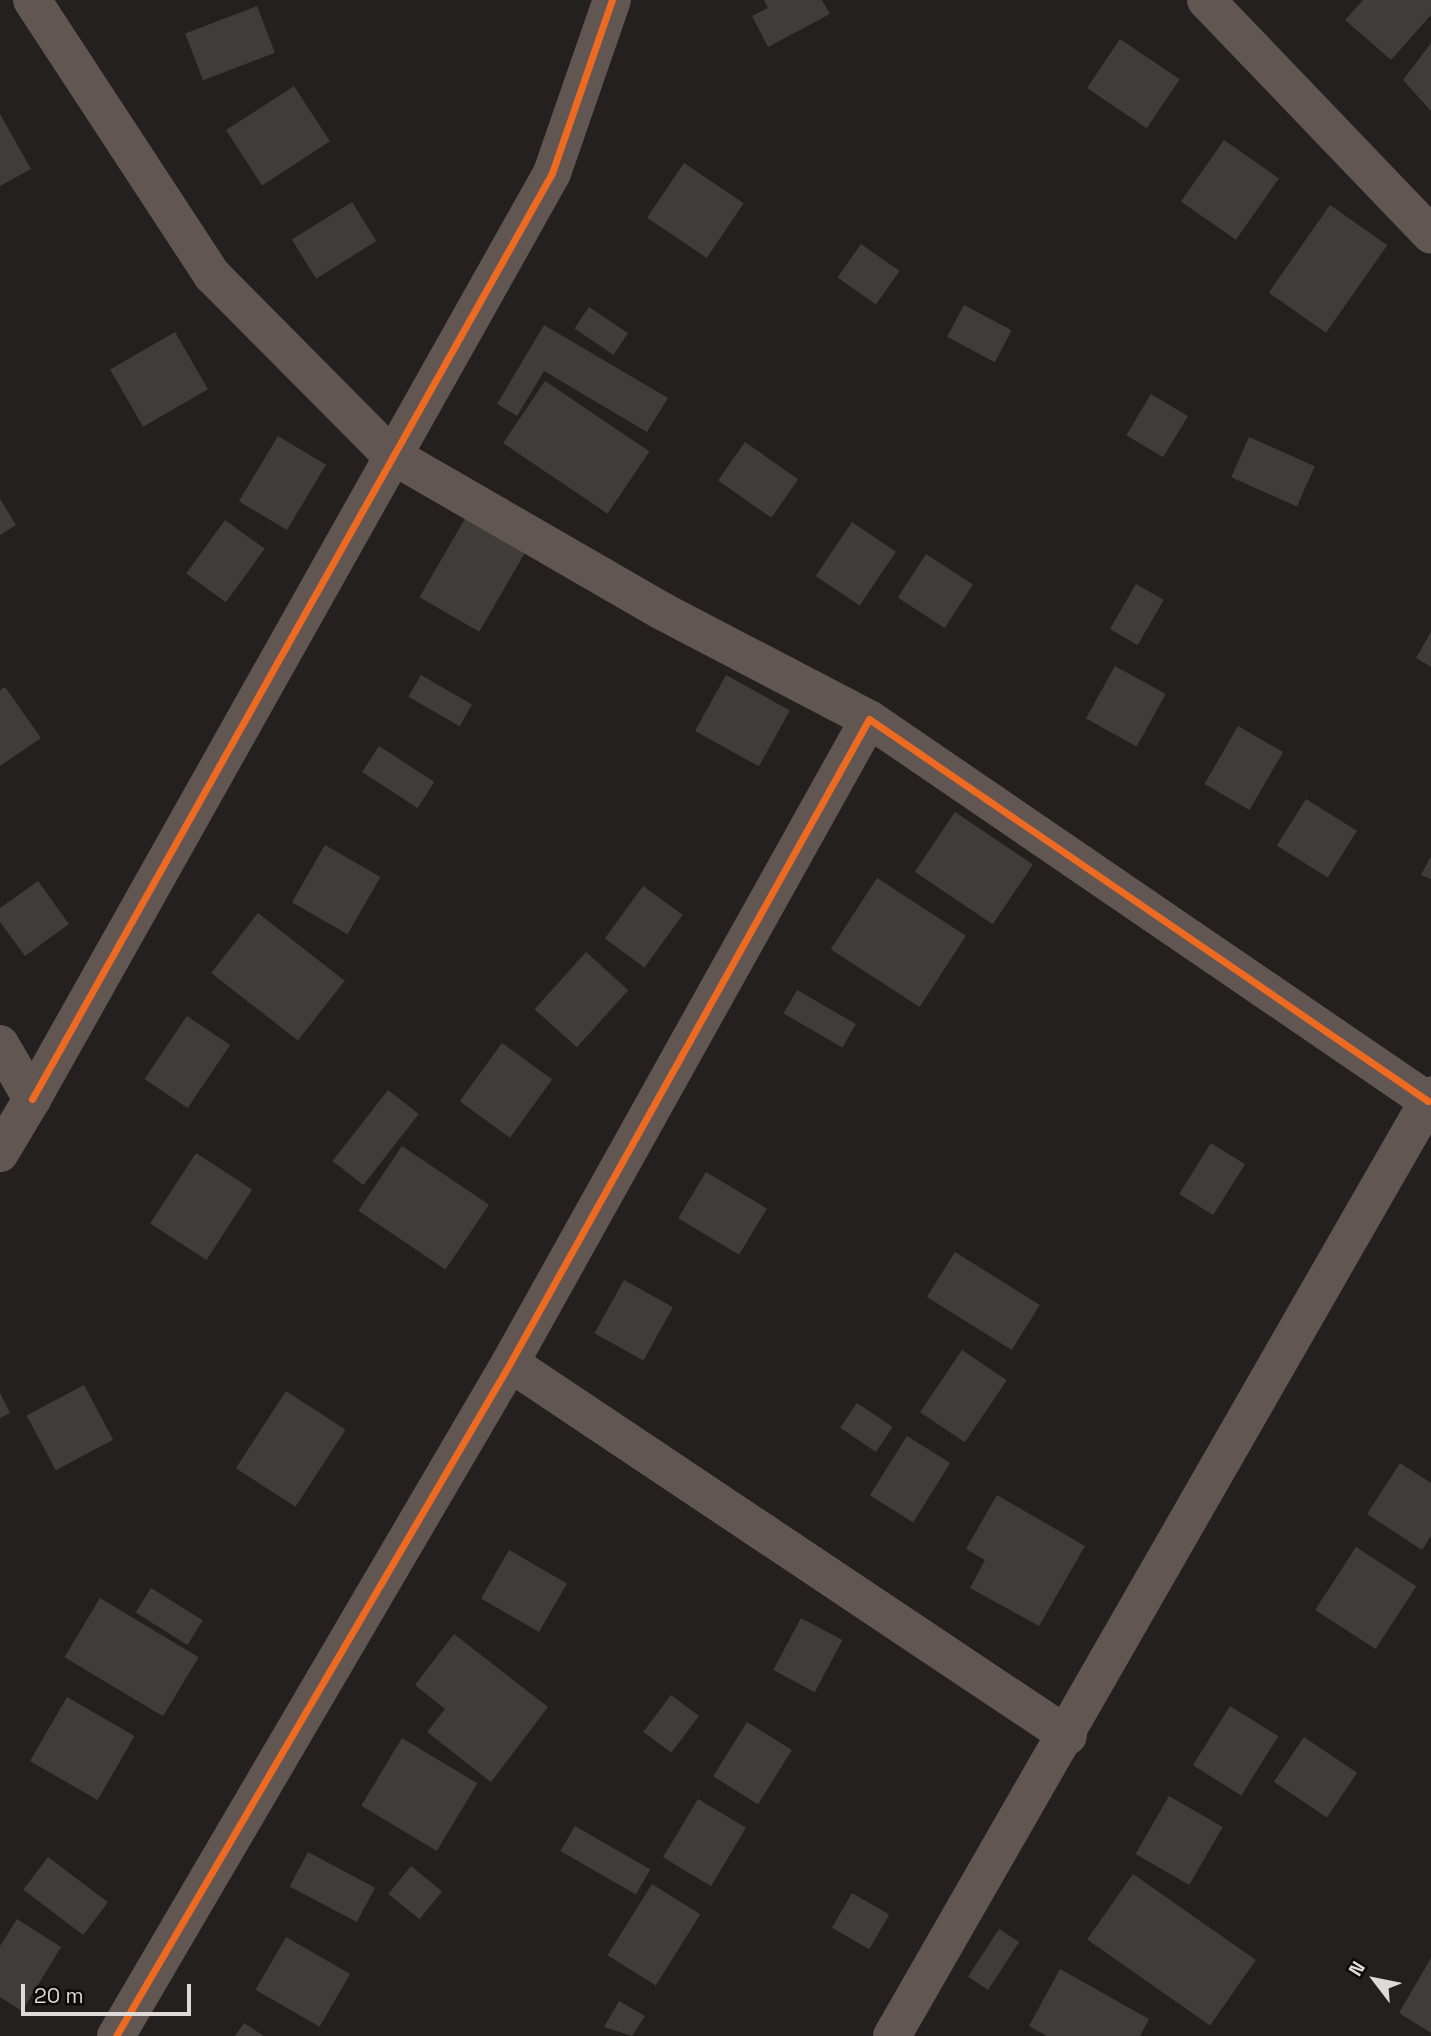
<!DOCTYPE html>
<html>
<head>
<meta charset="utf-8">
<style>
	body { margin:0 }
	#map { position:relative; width:1431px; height:2036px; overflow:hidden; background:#24201f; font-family:"Space Grotesk",sans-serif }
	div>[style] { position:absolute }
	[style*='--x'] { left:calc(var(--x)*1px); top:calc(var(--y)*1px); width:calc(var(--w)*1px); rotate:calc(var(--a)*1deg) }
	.building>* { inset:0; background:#3f3c3a; transform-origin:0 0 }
	.street>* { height:38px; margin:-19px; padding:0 19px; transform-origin:19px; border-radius:19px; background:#625653 }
	.cycleway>* { height:7px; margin:-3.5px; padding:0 3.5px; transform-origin:3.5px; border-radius:3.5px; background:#ed6a23 }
	span { translate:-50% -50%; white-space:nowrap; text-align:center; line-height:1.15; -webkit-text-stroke:7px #0d0a09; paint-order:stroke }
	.north { position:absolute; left:1340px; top:1945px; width:70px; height:70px; -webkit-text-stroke:5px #0d0a09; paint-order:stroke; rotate:302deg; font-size:19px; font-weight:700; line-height:28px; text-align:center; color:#dedad8 }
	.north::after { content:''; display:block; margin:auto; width:24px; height:32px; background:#dedad8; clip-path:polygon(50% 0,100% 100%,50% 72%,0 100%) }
	.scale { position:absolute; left:21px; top:1984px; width:170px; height:32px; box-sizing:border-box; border:4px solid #dedad8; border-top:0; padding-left:9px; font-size:21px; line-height:24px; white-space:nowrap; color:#dedad8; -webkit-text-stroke:5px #0d0a09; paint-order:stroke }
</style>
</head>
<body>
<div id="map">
	<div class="building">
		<i style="clip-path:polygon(764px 0,822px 0,830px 14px,768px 47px,752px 16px,768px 8px)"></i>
		<i style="clip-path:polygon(1363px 0,1431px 0,1431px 15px,1391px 60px,1345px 20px)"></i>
		<i style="left:257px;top:6px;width:50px;height:77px;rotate:69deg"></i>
		<i style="left:1120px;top:39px;width:72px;height:59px;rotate:34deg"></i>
		<i style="clip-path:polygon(1431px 43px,1431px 111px,1403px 80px)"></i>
		<i style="left:294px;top:86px;width:66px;height:81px;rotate:57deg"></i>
		<i style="clip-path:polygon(0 114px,31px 169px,0 186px)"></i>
		<i style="left:1224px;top:140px;width:67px;height:75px;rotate:35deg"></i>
		<i style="left:684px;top:163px;width:72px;height:66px;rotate:34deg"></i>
		<i style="left:352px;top:202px;width:46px;height:71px;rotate:58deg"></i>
		<i style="left:1330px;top:205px;width:70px;height:107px;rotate:35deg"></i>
		<i style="left:861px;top:244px;width:47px;height:41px;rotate:35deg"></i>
		<i style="left:964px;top:305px;width:54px;height:36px;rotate:28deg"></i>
		<i style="left:589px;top:307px;width:47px;height:26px;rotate:34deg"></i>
		<i style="clip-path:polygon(544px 325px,668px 398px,647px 432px,544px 371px,517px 416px,497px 404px)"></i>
		<i style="left:175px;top:332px;width:66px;height:75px;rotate:60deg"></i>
		<i style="left:545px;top:381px;width:126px;height:75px;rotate:34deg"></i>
		<i style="left:1151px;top:394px;width:43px;height:48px;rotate:31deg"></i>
		<i style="left:278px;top:436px;width:56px;height:76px;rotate:31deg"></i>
		<i style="left:1249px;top:437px;width:72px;height:44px;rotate:24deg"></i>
		<i style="left:745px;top:442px;width:65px;height:47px;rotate:35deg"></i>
		<i style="clip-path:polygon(0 499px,16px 525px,0 535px)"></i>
		<i style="left:467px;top:515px;width:69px;height:95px;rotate:30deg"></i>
		<i style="left:225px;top:520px;width:49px;height:66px;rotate:36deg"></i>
		<i style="left:852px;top:522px;width:53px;height:65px;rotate:34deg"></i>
		<i style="left:926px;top:554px;width:56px;height:52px;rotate:33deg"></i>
		<i style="left:1136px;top:584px;width:32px;height:52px;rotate:30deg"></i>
		<i style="clip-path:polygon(1431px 632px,1431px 667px,1416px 658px)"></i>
		<i style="left:1115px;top:666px;width:58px;height:60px;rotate:29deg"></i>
		<i style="left:421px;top:675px;width:59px;height:25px;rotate:30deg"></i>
		<i style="left:726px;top:675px;width:73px;height:64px;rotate:29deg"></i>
		<i style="clip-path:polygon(5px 687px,41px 738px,0 766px,0 690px)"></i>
		<i style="left:1238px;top:726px;width:52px;height:67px;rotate:30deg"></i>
		<i style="left:379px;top:746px;width:66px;height:31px;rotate:33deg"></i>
		<i style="left:1306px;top:799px;width:60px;height:55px;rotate:32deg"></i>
		<i style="left:955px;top:812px;width:94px;height:72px;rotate:34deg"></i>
		<i style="left:325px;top:845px;width:64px;height:66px;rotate:30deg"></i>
		<i style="clip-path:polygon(1431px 856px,1431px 879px,1421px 875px)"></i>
		<i style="left:877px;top:878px;width:106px;height:85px;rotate:33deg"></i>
		<i style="clip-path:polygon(38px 881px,69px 924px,25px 956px,0 922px,0 908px)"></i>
		<i style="left:643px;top:886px;width:49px;height:65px;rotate:36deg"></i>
		<i style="left:258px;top:913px;width:110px;height:76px;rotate:38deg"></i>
		<i style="left:586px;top:952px;width:57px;height:77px;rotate:42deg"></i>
		<i style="left:797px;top:990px;width:68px;height:27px;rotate:30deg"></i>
		<i style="left:187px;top:1016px;width:52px;height:76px;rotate:34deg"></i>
		<i style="left:502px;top:1043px;width:62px;height:72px;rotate:36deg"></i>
		<i style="left:388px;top:1090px;width:39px;height:90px;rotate:38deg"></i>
		<i style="left:1211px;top:1143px;width:40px;height:60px;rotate:32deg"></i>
		<i style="left:402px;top:1146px;width:105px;height:78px;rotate:34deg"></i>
		<i style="left:196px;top:1153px;width:67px;height:84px;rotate:33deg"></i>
		<i style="left:706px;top:1172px;width:71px;height:54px;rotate:31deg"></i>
		<i style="left:955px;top:1252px;width:100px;height:53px;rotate:32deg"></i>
		<i style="left:624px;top:1280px;width:56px;height:61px;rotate:29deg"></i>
		<i style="left:962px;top:1350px;width:54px;height:75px;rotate:34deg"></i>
		<i style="left:84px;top:1385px;width:62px;height:65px;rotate:62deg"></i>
		<i style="left:286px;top:1391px;width:71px;height:92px;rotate:33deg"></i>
		<i style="clip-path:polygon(0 1393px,10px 1413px,0 1418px)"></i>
		<i style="left:857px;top:1403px;width:43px;height:30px;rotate:34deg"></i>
		<i style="left:907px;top:1436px;width:51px;height:70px;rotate:32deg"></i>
		<i style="clip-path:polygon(1400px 1463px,1431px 1483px,1431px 1536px,1422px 1550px,1367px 1514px)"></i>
		<i style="clip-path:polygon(997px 1495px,1085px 1546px,1039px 1626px,970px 1588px,985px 1560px,966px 1549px)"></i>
		<i style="left:1356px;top:1547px;width:72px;height:75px;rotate:33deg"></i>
		<i style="left:509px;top:1550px;width:67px;height:56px;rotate:30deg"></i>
		<i style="left:151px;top:1588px;width:61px;height:29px;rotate:32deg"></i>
		<i style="left:100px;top:1598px;width:115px;height:69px;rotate:31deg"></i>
		<i style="left:801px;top:1618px;width:47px;height:59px;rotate:28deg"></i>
		<i style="clip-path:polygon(454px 1634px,548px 1707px,491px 1782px,427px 1732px,445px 1709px,415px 1685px)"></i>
		<i style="left:671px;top:1695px;width:35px;height:46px;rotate:37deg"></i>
		<i style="left:67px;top:1697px;width:78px;height:74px;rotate:30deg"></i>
		<i style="left:1230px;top:1706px;width:57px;height:70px;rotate:32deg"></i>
		<i style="left:747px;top:1722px;width:53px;height:64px;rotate:32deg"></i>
		<i style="left:1304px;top:1737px;width:64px;height:54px;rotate:34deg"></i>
		<i style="left:402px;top:1738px;width:88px;height:79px;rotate:31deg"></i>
		<i style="left:1169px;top:1796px;width:62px;height:67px;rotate:30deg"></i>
		<i style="left:698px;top:1799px;width:56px;height:68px;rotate:31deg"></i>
		<i style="left:575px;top:1826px;width:87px;height:29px;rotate:30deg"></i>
		<i style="left:308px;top:1852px;width:76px;height:39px;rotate:28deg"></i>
		<i style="left:48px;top:1857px;width:75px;height:41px;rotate:37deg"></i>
		<i style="left:411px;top:1866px;width:40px;height:36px;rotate:39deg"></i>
		<i style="left:1133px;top:1874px;width:150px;height:80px;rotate:35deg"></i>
		<i style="left:652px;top:1884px;width:57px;height:84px;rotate:32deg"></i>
		<i style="left:852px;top:1893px;width:43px;height:40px;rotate:30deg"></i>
		<i style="clip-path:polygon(17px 1919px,61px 1947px,22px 2011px,0 1997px,0 1946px)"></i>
		<i style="left:999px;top:1929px;width:24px;height:57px;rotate:33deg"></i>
		<i style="left:286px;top:1937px;width:74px;height:61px;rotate:30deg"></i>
		<i style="clip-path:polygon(1431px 1958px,1431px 2033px,1399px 2013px)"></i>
		<i style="clip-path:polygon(1060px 1969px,1149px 2019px,1140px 2036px,1047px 2036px,1029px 2026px)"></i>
		<i style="clip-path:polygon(619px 2001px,645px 2016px,632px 2036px,604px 2027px)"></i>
		<i style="clip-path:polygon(244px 2023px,264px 2036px,235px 2036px)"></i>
	</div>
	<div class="street">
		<i style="--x:32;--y:0;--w:329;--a:56.8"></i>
		<i style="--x:212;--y:275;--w:252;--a:45.2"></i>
		<i style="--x:390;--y:454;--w:314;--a:30"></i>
		<i style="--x:662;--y:611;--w:233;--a:27.6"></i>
		<i style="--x:1206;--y:0;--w:325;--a:46.2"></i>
		<i style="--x:0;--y:1044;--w:64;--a:59.8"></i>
		<i style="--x:32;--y:1099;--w:63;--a:120.7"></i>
		<i style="--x:32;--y:1099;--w:1062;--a:-60.68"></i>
		<i style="--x:552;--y:173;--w:183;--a:-70.9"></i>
		<i style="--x:510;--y:1363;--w:671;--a:33.76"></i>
		<i style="--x:116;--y:2036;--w:780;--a:-59.65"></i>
		<i style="--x:510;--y:1363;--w:737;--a:-60.86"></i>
		<i style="--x:869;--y:719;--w:677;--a:34.35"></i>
		<i style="--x:892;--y:2036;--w:1084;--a:-60.17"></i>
	</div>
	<div class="cycleway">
		<i style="--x:32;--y:1099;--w:1062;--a:-60.68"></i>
		<i style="--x:552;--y:173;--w:183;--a:-70.9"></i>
		<i style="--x:116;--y:2036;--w:780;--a:-59.65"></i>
		<i style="--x:510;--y:1363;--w:737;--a:-60.86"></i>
		<i style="--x:869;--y:719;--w:677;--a:34.35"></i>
	</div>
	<div class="north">N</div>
	<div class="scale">20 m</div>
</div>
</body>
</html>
